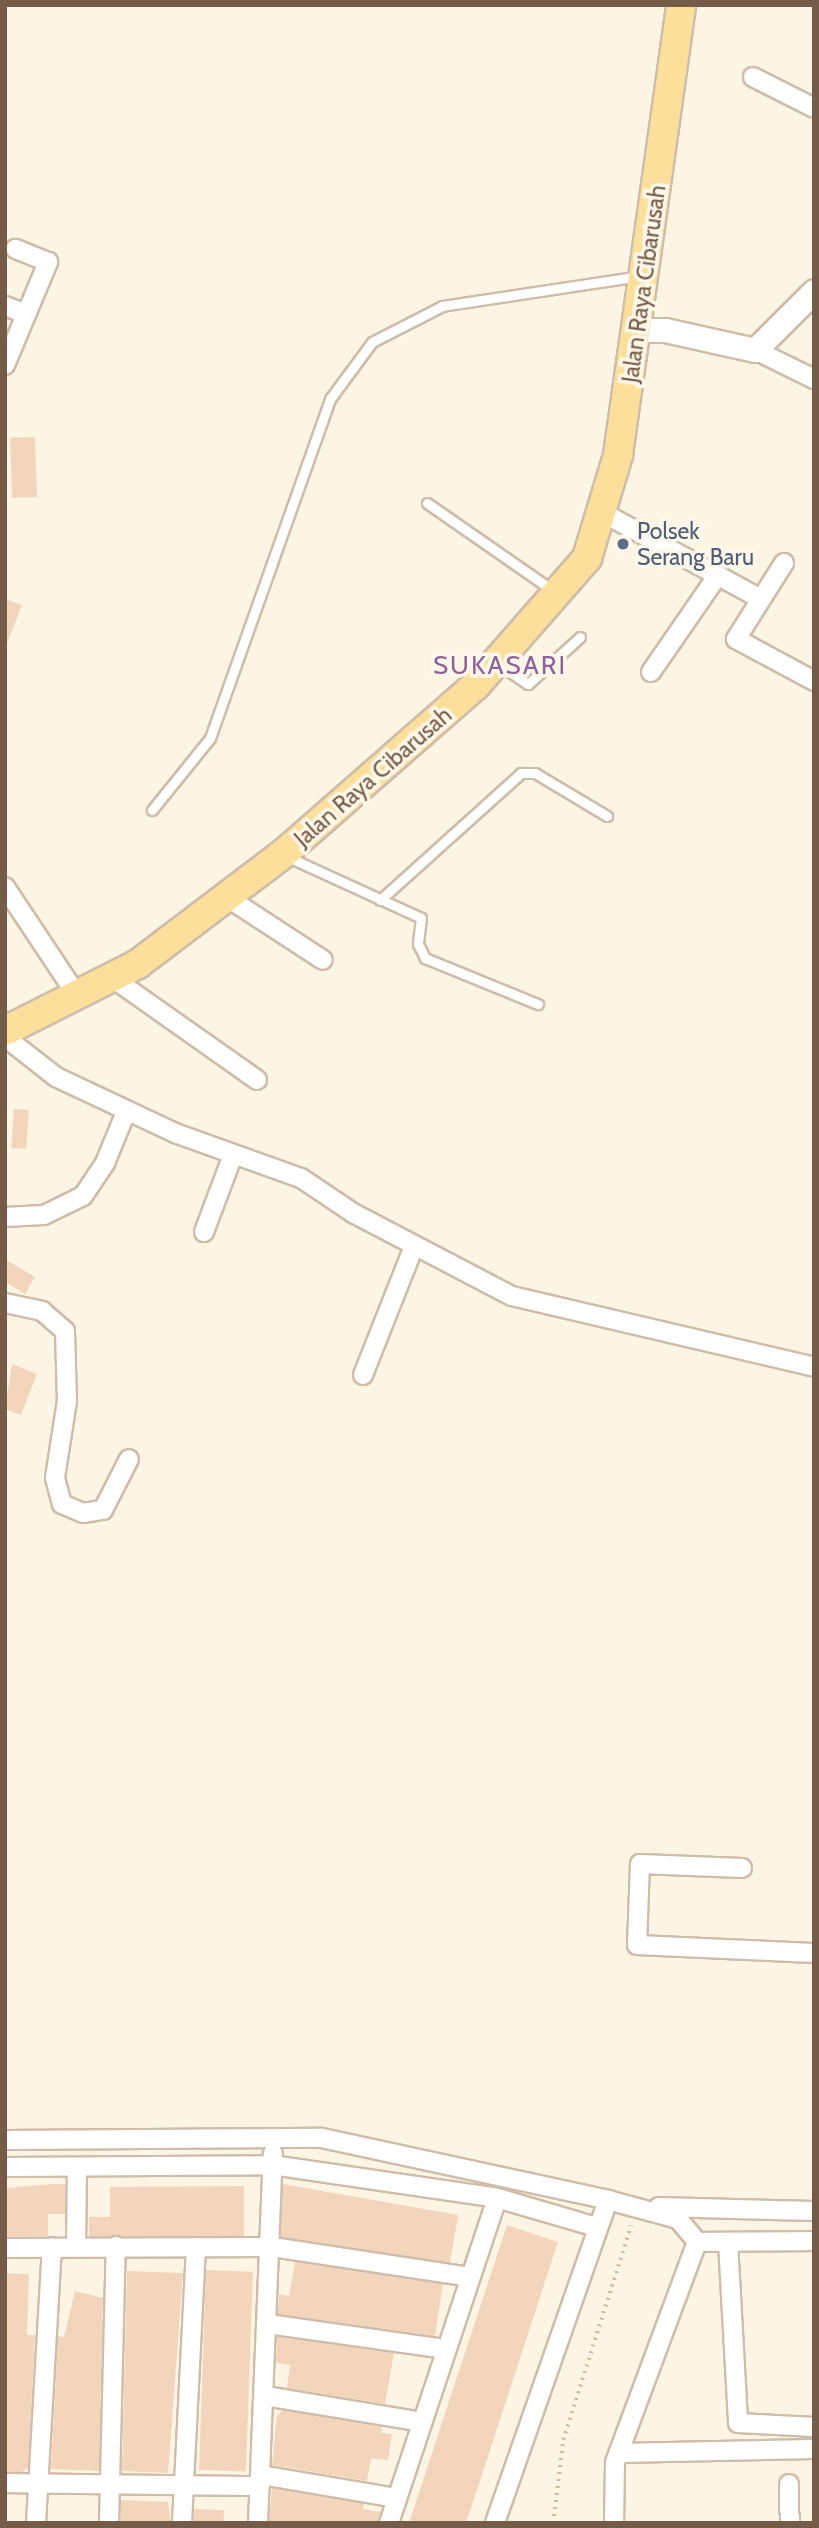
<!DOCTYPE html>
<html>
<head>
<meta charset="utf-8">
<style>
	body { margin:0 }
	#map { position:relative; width:819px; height:2528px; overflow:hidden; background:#fdf5e4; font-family:Cabin,sans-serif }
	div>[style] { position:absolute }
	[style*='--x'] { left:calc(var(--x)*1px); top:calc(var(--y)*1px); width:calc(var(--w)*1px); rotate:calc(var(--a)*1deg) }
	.building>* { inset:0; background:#f2d5bb; transform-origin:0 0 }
	.path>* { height:3.5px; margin-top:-1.75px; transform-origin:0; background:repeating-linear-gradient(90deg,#d7b89e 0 2px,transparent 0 7px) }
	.roads { filter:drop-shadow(2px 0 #cebdaa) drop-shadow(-2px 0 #cebdaa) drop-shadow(0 2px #cebdaa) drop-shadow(0 -2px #cebdaa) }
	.service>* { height:9px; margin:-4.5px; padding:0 4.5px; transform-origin:4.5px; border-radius:4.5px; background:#fff }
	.minor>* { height:18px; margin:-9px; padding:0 9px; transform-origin:9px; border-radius:9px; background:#fff }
	.tertiary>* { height:23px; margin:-11.5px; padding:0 11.5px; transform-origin:11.5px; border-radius:11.5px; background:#fff }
	.primary>* { height:28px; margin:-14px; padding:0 14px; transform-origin:14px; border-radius:14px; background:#fcdf9b }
	.dots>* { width:19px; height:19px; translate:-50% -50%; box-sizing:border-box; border:4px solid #fff8ea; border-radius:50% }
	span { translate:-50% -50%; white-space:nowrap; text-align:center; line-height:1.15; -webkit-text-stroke:7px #fff8ea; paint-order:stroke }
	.street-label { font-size:23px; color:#755c49 }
	.service-label { font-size:23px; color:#4e5e75 }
	.left { translate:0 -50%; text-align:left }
	.quarter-label { font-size:26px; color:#8b6499; letter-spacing:2px }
	.frame { position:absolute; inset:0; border:7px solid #755c49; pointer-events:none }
</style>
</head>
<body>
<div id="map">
	<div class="building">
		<i style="left:35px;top:437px;width:60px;height:25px;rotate:88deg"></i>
		<i style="clip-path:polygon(5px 599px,22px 605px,6px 646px,5px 646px)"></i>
		<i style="left:14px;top:1109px;width:15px;height:39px;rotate:4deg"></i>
		<i style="clip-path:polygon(5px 1259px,35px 1277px,25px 1294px,5px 1282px)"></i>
		<i style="clip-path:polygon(12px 1364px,37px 1374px,21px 1415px,5px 1409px)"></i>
		<i style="clip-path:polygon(52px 2184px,65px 2184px,65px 2214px,48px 2214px,48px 2236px,5px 2237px,5px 2188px)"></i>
		<i style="left:283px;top:2184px;width:178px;height:53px;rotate:10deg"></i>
		<i style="clip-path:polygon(244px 2186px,244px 2236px,89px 2236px,89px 2217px,110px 2217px,110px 2187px)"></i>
		<i style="clip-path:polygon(507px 2225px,558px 2242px,481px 2478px,466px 2523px,409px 2523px)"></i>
		<i style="clip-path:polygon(295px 2262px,443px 2284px,435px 2336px,278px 2314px,279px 2294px,289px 2296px)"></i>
		<i style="left:206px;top:2270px;width:47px;height:200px;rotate:2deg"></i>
		<i style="clip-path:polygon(127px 2271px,183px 2273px,168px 2473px,122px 2471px)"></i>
		<i style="clip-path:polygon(5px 2273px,29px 2274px,27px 2335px,35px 2335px,28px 2468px,22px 2472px,5px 2472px)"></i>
		<i style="clip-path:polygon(75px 2291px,103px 2298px,99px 2471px,51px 2469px,58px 2336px,64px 2337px)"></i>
		<i style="clip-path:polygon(277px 2337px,394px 2353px,385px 2404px,287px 2388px,290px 2365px,276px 2363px)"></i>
		<i style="clip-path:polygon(283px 2410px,382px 2427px,381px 2433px,392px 2434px,388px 2460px,371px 2458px,367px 2481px,272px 2465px,277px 2416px)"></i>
		<i style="clip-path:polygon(272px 2488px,364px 2504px,363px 2509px,381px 2512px,378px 2523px,269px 2523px)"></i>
		<i style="clip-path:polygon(121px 2500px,168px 2502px,171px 2523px,120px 2523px)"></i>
		<i style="left:194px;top:2509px;width:30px;height:14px;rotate:2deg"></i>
	</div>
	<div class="path">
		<i style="--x:553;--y:2523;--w:84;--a:-83.1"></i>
		<i style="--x:563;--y:2440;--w:225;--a:-72.4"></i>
	</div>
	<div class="roads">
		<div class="service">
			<i style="--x:427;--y:503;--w:152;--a:34.8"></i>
			<i style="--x:498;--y:664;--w:36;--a:34"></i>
			<i style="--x:528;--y:684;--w:70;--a:-42.1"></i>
			<i style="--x:152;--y:810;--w:92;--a:-51.1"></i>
			<i style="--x:210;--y:738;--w:360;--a:-70.5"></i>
			<i style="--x:330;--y:399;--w:71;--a:-53.6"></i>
			<i style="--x:372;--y:342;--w:79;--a:-27.2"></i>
			<i style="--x:442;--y:306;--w:200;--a:-8.6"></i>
			<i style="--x:288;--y:857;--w:146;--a:24.6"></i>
			<i style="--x:421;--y:918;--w:26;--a:97"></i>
			<i style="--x:418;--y:944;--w:16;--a:63"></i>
			<i style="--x:425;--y:958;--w:122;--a:22.2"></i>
			<i style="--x:380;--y:900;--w:190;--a:-42"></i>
			<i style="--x:521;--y:773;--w:14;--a:0"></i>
			<i style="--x:535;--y:773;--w:84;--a:30.8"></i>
		</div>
		<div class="minor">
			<i style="--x:753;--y:77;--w:68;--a:26.9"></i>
			<i style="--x:5;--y:306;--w:22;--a:21"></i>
			<i style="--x:755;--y:350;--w:66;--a:26.2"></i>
			<i style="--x:5;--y:365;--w:112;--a:-67.3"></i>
			<i style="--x:48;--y:262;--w:35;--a:-158"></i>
			<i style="--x:605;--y:514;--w:173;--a:28.6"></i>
			<i style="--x:784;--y:563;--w:90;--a:122.3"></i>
			<i style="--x:736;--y:639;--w:89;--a:28.3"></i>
			<i style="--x:651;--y:672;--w:118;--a:-55.4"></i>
			<i style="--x:5;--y:887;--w:132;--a:56.4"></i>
			<i style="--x:228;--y:898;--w:113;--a:33.1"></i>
			<i style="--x:114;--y:979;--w:175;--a:35.2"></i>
			<i style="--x:5;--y:1037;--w:65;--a:38.1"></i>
			<i style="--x:56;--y:1077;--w:132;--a:25.2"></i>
			<i style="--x:175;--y:1133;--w:134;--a:19.7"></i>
			<i style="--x:301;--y:1178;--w:63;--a:33.9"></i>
			<i style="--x:353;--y:1213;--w:179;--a:27.6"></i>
			<i style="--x:512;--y:1296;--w:310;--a:13.2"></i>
			<i style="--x:5;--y:1217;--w:39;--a:-3"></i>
			<i style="--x:44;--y:1215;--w:43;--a:-26"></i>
			<i style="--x:83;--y:1196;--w:40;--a:-56"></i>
			<i style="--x:105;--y:1163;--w:55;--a:-67.6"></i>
			<i style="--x:204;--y:1232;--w:82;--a:-69.4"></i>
			<i style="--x:5;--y:1303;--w:38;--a:12"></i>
			<i style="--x:42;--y:1311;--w:30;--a:41"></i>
			<i style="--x:65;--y:1331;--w:70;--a:88.4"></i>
			<i style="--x:67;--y:1401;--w:78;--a:98.9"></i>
			<i style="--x:55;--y:1478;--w:27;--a:75"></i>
			<i style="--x:62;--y:1504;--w:23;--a:23"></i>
			<i style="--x:83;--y:1513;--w:20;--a:-9"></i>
			<i style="--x:103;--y:1510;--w:57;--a:-63"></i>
			<i style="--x:363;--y:1375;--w:139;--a:-68.4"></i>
			<i style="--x:742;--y:1868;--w:102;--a:-177.8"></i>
			<i style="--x:640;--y:1864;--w:81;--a:92.1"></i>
			<i style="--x:637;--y:1945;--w:177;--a:2.6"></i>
			<i style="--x:5;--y:2140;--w:317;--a:-0.4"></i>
			<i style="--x:322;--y:2138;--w:293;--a:12.2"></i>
			<i style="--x:608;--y:2200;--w:342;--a:109.3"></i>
			<i style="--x:5;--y:2167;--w:267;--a:-0.4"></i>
			<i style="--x:272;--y:2165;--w:227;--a:8.3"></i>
			<i style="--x:497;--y:2198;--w:103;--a:16.3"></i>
			<i style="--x:608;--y:2200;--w:73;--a:15.2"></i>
			<i style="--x:678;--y:2219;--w:30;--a:50"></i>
			<i style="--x:697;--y:2242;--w:235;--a:110.4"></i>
			<i style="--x:615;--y:2462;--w:61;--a:90.9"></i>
			<i style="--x:659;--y:2207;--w:155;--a:1.5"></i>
			<i style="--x:697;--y:2242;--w:117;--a:-0.5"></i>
			<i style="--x:728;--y:2242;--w:181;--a:86.8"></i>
			<i style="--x:738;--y:2423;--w:76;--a:3"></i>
			<i style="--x:76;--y:2247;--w:79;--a:-89.3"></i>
			<i style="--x:5;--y:2248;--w:267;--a:-0.2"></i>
			<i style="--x:272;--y:2247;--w:200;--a:8.6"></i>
			<i style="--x:268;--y:2324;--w:180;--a:8"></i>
			<i style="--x:265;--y:2396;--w:159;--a:9.4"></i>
			<i style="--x:619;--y:2453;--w:195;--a:-1.2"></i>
			<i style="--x:261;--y:2475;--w:138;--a:9.6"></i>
			<i style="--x:5;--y:2483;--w:255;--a:0.7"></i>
			<i style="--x:789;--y:2484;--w:39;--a:89"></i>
			<i style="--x:36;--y:2523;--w:276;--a:-86.7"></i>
			<i style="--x:109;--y:2523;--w:277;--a:-88.6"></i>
			<i style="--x:182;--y:2523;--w:276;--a:-87.1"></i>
			<i style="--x:258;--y:2523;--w:370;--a:-87.7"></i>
			<i style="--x:389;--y:2523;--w:342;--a:-71.6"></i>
		</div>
		<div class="tertiary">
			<i style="--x:637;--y:330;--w:28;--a:0"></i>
			<i style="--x:665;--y:330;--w:92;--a:12.5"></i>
			<i style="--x:755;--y:350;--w:83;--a:-45"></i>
		</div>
		<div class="primary">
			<i style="--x:5;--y:1031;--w:149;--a:-26.7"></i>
			<i style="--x:138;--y:964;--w:182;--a:-37.2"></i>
			<i style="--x:283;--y:854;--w:257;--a:-41.2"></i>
			<i style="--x:476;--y:685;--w:169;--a:-48.8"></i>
			<i style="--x:587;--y:558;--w:108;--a:-73.2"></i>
			<i style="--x:618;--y:455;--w:454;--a:-82"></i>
		</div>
	</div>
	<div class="dots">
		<i style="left:623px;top:544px;background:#5c6f8a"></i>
	</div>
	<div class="street-label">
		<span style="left:644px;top:284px;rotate:-82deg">Jalan Raya Cibarusah</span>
		<span style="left:373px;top:777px;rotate:-41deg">Jalan Raya Cibarusah</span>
	</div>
	<div class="service-label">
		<span class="left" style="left:637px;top:544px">Polsek<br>Serang Baru</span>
	</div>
	<div class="quarter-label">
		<span style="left:500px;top:666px">SUKASARI</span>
	</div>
	<div class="frame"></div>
</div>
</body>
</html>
